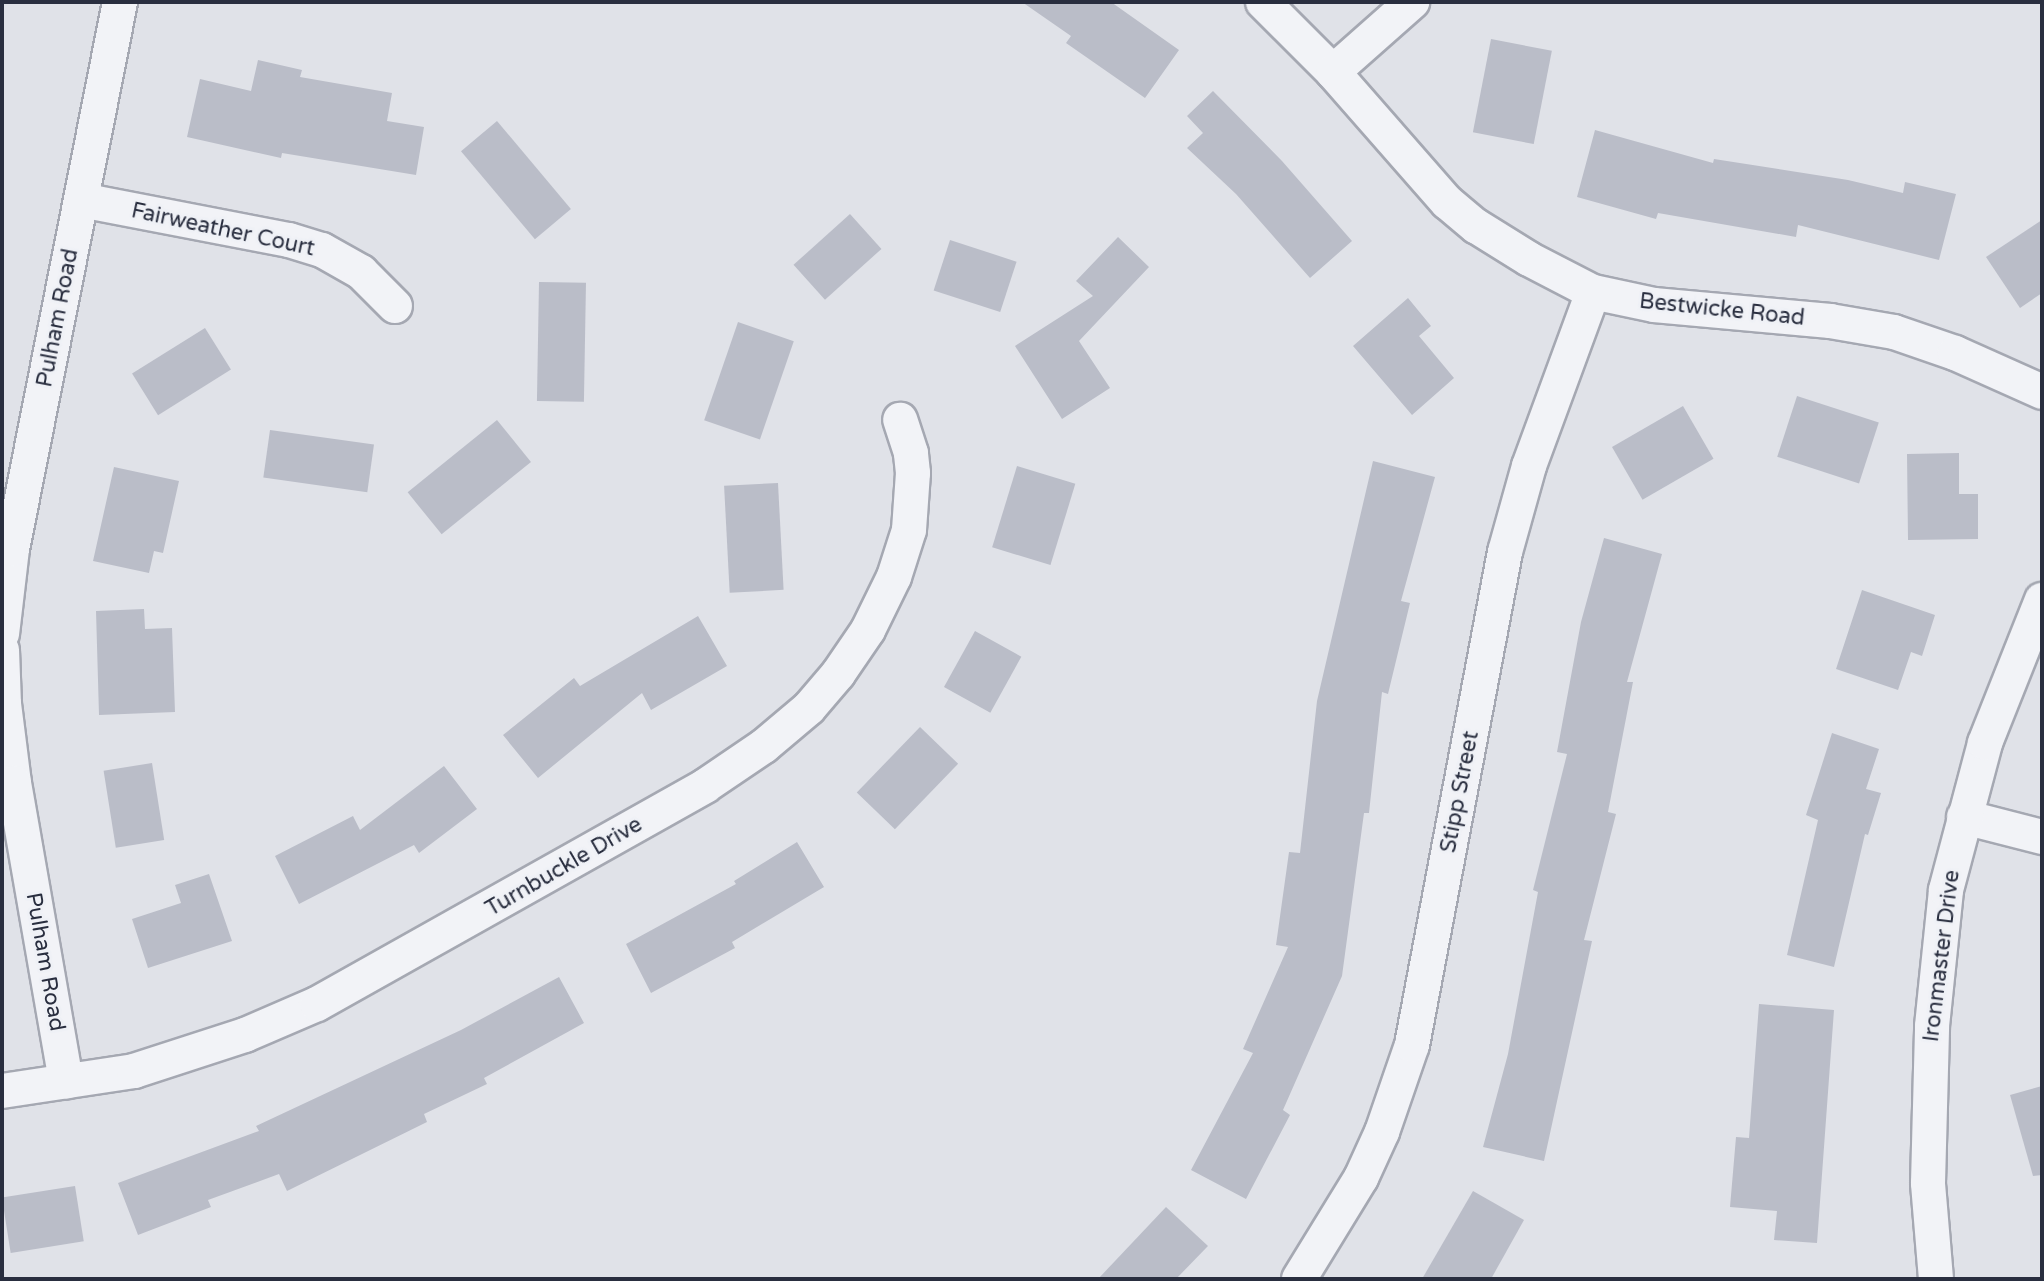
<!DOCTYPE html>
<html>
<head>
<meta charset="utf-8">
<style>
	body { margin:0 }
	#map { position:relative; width:2044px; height:1281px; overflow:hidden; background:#e0e2e8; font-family:"Varela Round",sans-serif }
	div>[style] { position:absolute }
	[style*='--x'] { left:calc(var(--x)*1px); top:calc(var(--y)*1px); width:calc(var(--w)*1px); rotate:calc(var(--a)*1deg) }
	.building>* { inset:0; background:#babdc8; transform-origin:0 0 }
	.roads { filter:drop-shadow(2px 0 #a5a8b2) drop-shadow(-2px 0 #a5a8b2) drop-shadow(0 2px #a5a8b2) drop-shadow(0 -2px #a5a8b2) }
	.minor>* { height:34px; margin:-17px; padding:0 17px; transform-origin:17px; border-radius:17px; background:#f2f3f7 }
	span { translate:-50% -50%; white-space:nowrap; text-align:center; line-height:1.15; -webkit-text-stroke:6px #eff1f6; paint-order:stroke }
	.street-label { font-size:22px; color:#292e3f }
	.frame { position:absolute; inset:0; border:4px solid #292e3f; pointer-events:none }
</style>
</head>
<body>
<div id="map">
	<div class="building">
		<i style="clip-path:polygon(1022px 2px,1111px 2px,1179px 50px,1145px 98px,1066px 43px,1071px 36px)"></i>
		<i style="left:1491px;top:39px;width:62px;height:95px;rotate:11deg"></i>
		<i style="clip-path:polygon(258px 60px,302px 70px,300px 77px,392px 93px,387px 121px,424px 127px,416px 175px,282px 153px,281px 158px,187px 137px,200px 79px,251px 91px)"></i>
		<i style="clip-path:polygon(1213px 91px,1282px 161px,1352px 241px,1310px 278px,1236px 194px,1187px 148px,1203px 133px,1187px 116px)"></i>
		<i style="left:497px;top:121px;width:115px;height:47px;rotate:50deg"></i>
		<i style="clip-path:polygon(1595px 130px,1713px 163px,1714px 159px,1848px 180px,1903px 193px,1905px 182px,1956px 194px,1939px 260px,1798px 225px,1796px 237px,1658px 213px,1656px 219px,1577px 197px)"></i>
		<i style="left:850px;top:214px;width:47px;height:76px;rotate:48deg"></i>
		<i style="clip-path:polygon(2042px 220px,2042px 293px,2020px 308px,1986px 257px)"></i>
		<i style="clip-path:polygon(1118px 237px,1149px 267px,1079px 341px,1110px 388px,1062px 419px,1015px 346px,1093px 296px,1076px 281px)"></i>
		<i style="left:950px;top:240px;width:70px;height:53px;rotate:18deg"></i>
		<i style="left:539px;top:282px;width:47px;height:119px;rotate:1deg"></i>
		<i style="clip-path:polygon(1408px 298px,1431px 326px,1419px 336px,1454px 378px,1412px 415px,1353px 346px)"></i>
		<i style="left:738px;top:322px;width:59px;height:104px;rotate:19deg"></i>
		<i style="left:205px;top:328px;width:49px;height:86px;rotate:58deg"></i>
		<i style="left:1797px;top:396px;width:86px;height:64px;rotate:18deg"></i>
		<i style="left:1683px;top:406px;width:61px;height:82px;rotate:60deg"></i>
		<i style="left:497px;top:420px;width:54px;height:115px;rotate:51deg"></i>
		<i style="left:270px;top:430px;width:105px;height:48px;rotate:8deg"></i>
		<i style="clip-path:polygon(1959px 453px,1959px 494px,1978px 494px,1978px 539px,1908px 540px,1907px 454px)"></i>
		<i style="clip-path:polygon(1373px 461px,1435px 477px,1401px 601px,1410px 603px,1388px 694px,1382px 692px,1369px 813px,1364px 813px,1342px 976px,1283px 1110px,1290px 1115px,1246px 1199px,1191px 1170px,1253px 1053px,1243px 1049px,1288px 947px,1276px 945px,1289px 852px,1300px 853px,1317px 701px)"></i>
		<i style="left:1017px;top:466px;width:61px;height:85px;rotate:17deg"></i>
		<i style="clip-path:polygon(114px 467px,179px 481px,163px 553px,154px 551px,149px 573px,93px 561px)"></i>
		<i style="left:778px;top:483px;width:107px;height:54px;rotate:87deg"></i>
		<i style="clip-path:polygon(1604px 538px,1662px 554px,1627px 682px,1633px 682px,1608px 812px,1616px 814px,1584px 940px,1592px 941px,1544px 1161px,1483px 1147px,1508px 1054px,1538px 892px,1533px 890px,1567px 754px,1557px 752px,1581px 622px)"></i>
		<i style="clip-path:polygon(1862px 590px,1935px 615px,1922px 656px,1911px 652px,1898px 690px,1836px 669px)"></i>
		<i style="clip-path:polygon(144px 609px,145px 629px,172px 628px,175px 712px,99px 715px,96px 611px)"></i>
		<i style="clip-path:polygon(698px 616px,727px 666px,651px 710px,642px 693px,538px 778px,503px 735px,574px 678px,580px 686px)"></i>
		<i style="left:975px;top:631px;width:53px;height:64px;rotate:29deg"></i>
		<i style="left:920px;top:727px;width:53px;height:91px;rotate:44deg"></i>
		<i style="clip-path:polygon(1832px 733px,1879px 749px,1866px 789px,1881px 793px,1868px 835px,1865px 834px,1834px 967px,1787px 955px,1818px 820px,1806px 815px)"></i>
		<i style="left:152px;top:763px;width:78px;height:49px;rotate:81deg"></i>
		<i style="clip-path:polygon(444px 766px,477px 809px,419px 853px,414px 845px,299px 904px,275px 856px,353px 816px,360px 830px)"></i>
		<i style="clip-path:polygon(797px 842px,824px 887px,732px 942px,735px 948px,651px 993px,626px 944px,736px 884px,734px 881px)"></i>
		<i style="clip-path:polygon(209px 874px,232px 941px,148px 968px,132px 919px,181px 903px,175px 885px)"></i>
		<i style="clip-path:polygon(559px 977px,584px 1023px,484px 1078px,487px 1084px,424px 1114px,427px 1122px,287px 1191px,279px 1174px,208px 1200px,211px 1207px,138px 1235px,118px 1183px,259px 1131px,256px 1126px,461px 1030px)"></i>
		<i style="clip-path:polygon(1759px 1004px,1834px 1010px,1817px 1243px,1774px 1240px,1777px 1211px,1730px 1207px,1736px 1137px,1749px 1138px)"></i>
		<i style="clip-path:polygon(2042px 1086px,2042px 1175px,2033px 1176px,2010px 1095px)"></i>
		<i style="left:75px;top:1186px;width:56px;height:74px;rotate:81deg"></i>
		<i style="clip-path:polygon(1473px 1191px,1524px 1220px,1491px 1279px,1422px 1279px)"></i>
		<i style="clip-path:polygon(1166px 1207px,1208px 1246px,1176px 1279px,1098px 1279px)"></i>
	</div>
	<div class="roads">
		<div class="minor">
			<i style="--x:1263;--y:2;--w:99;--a:45"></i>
			<i style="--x:1333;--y:72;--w:173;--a:48.8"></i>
			<i style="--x:1447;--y:202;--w:38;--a:40"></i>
			<i style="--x:1476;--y:226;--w:62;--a:31.9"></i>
			<i style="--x:1529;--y:259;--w:72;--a:27.3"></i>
			<i style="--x:1593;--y:292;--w:62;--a:12"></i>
			<i style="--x:1654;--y:305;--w:177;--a:5.2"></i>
			<i style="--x:1830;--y:321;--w:65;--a:9.8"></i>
			<i style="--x:1894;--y:332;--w:65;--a:19"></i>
			<i style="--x:1955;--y:353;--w:95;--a:24.1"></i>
			<i style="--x:1333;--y:72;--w:106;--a:-41.5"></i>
			<i style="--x:81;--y:200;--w:212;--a:10.9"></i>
			<i style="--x:289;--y:240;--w:34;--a:17"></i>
			<i style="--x:322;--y:250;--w:45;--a:29.4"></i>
			<i style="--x:361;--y:272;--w:48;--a:45"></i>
			<i style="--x:2;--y:634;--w:86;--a:-83.3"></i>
			<i style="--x:12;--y:549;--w:558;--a:-78.83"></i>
			<i style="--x:2;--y:650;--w:54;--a:87.9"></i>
			<i style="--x:4;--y:704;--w:80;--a:82.8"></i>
			<i style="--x:14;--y:783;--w:303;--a:80.1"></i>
			<i style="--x:1964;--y:817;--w:81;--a:14.4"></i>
			<i style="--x:2;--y:1091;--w:134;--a:-8.6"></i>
			<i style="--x:134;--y:1071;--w:117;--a:-18"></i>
			<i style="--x:245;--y:1035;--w:78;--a:-23.3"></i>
			<i style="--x:317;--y:1004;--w:445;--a:-29.3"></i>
			<i style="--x:705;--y:786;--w:71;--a:-34.1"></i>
			<i style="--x:764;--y:746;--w:59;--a:-40.2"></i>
			<i style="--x:809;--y:708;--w:45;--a:-49.5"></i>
			<i style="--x:838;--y:674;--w:53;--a:-55.7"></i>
			<i style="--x:868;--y:630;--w:59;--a:-63.9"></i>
			<i style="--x:894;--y:577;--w:49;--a:-72.3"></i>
			<i style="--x:909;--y:530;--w:57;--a:-86"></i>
			<i style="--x:913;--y:473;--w:20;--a:-96"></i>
			<i style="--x:911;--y:453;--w:35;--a:-108"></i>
			<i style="--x:1299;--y:1279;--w:119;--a:-58.5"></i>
			<i style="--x:1361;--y:1178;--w:51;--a:-65.5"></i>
			<i style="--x:1382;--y:1132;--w:92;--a:-71"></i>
			<i style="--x:1412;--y:1045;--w:502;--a:-79.32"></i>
			<i style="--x:1505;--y:552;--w:89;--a:-74.4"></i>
			<i style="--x:1529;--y:466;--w:185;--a:-69.8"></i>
			<i style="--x:1936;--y:1279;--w:96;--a:-94.8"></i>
			<i style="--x:1928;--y:1183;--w:157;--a:-88.5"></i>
			<i style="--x:1932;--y:1026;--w:137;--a:-84.1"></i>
			<i style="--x:1946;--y:890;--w:152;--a:-75.1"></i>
			<i style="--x:1985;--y:743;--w:154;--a:-68.3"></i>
		</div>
	</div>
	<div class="street-label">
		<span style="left:223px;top:230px;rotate:12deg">Fairweather Court</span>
		<span style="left:1722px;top:310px;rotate:6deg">Bestwicke Road</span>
		<span style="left:58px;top:318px;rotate:-79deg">Pulham Road</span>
		<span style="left:1460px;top:792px;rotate:-79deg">Stipp Street</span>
		<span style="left:564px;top:867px;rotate:-30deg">Turnbuckle Drive</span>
		<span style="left:1942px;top:956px;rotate:-83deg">Ironmaster Drive</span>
		<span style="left:45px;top:962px;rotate:80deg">Pulham Road</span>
	</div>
	<div class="frame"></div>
</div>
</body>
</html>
